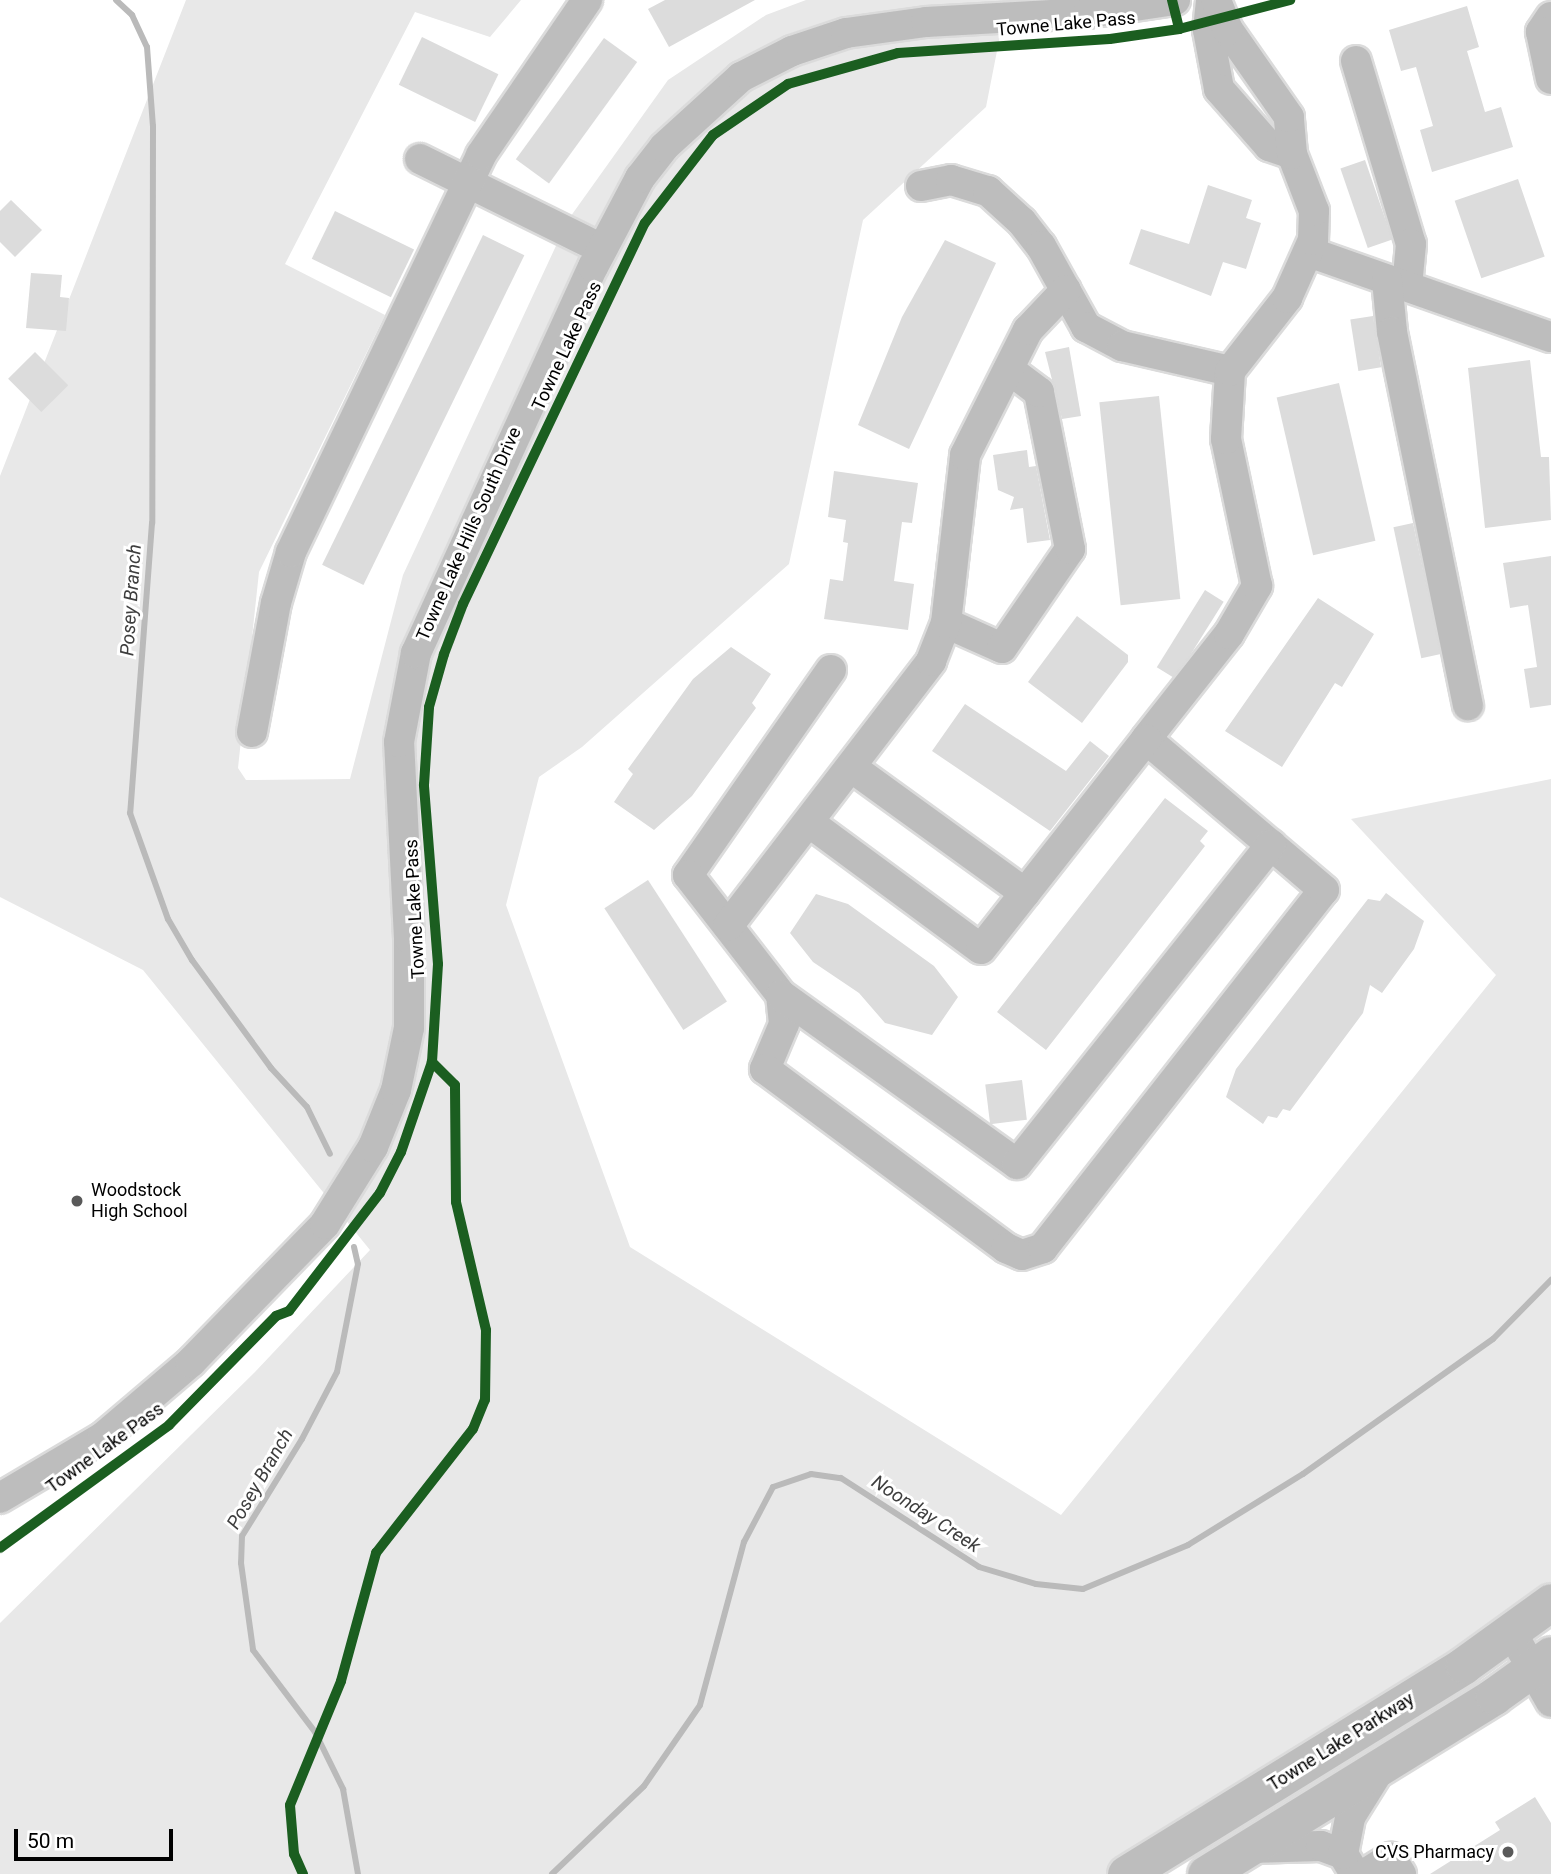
<!DOCTYPE html>
<html>
<head>
<meta charset="utf-8">
<style>
	body { margin:0 }
	#map { position:relative; width:1551px; height:1874px; overflow:hidden; background:#fff; font-family:Roboto,sans-serif }
	div>[style] { position:absolute }
	[style*='--x'] { left:calc(var(--x)*1px); top:calc(var(--y)*1px); width:calc(var(--w)*1px); rotate:calc(var(--a)*1deg) }
	.green>* { inset:0; background:#e8e8e8 }
	.stream>* { height:6px; margin:-3px; padding:0 3px; transform-origin:3px; border-radius:3px; background:#bababa }
	.building>* { inset:0; background:#dcdcdc; transform-origin:0 0 }
	.roads { filter:drop-shadow(2px 0 #dbdbdb) drop-shadow(-2px 0 #dbdbdb) drop-shadow(0 2px #dbdbdb) drop-shadow(0 -2px #dbdbdb) }
	.minor>* { height:30px; margin:-15px; padding:0 15px; transform-origin:15px; border-radius:15px; background:#bdbdbd }
	.major>* { height:37px; margin:-18.5px; padding:0 18.5px; transform-origin:18.5px; border-radius:18.5px; background:#bdbdbd }
	.cycleway>* { height:10px; margin:-5px; padding:0 5px; transform-origin:5px; border-radius:5px; background:#1b5e20 }
	.dots>* { width:19px; height:19px; translate:-50% -50%; box-sizing:border-box; border:4px solid #fff; border-radius:50% }
	span { translate:-50% -50%; white-space:nowrap; text-align:center; line-height:1.15; -webkit-text-stroke:6px #fff; paint-order:stroke }
	.street-label { font-size:18px; color:#000 }
	.poi-label { font-size:18px; color:#000 }
	.left { translate:0 -50%; text-align:left }
	.right { translate:-100% -50%; text-align:right }
	.water-label { font-size:19px; color:#3e3e3e; font-style:italic }
	.scale { position:absolute; left:14px; top:1829px; width:159px; height:32px; box-sizing:border-box; border:4px solid #000; border-top:0; padding-left:9px; font-size:21px; line-height:24px; white-space:nowrap; color:#000; -webkit-text-stroke:5px #fff; paint-order:stroke }
</style>
</head>
<body>
<div id="map">
	<div class="green">
		<i style="clip-path:polygon(186px 0,521px 0,490px 37px,415px 12px,285px 264px,385px 315px,259px 572px,238px 768px,246px 780px,350px 779px,403px 575px,568px 220px,668px 80px,766px 15px,806px 0,1007px 0,986px 107px,863px 220px,789px 564px,582px 747px,539px 777px,506px 905px,630px 1247px,1061px 1515px,1496px 975px,1351px 819px,1551px 779px,1551px 1600px,1128px 1874px,0 1874px,0 1623px,255px 1372px,370px 1250px,143px 970px,0 897px,0 476px)"></i>
	</div>
	<div class="stream">
		<i style="--x:116;--y:0;--w:22;--a:43"></i>
		<i style="--x:132;--y:15;--w:35;--a:65"></i>
		<i style="--x:147;--y:47;--w:79;--a:85.7"></i>
		<i style="--x:153;--y:126;--w:397;--a:90.1"></i>
		<i style="--x:152;--y:523;--w:291;--a:94.3"></i>
		<i style="--x:130;--y:813;--w:113;--a:70.3"></i>
		<i style="--x:168;--y:919;--w:48;--a:59.7"></i>
		<i style="--x:192;--y:960;--w:134;--a:53.8"></i>
		<i style="--x:271;--y:1068;--w:53;--a:47.3"></i>
		<i style="--x:307;--y:1107;--w:52;--a:63.9"></i>
		<i style="--x:354;--y:1247;--w:17;--a:77"></i>
		<i style="--x:358;--y:1264;--w:110;--a:101"></i>
		<i style="--x:337;--y:1372;--w:76;--a:117.6"></i>
		<i style="--x:302;--y:1439;--w:114;--a:121.7"></i>
		<i style="--x:242;--y:1536;--w:27;--a:92"></i>
		<i style="--x:241;--y:1563;--w:88;--a:82.1"></i>
		<i style="--x:253;--y:1650;--w:103;--a:52.9"></i>
		<i style="--x:315;--y:1732;--w:64;--a:63.8"></i>
		<i style="--x:343;--y:1789;--w:86;--a:80"></i>
		<i style="--x:552;--y:1874;--w:127;--a:-43.7"></i>
		<i style="--x:644;--y:1786;--w:98;--a:-55.3"></i>
		<i style="--x:700;--y:1705;--w:169;--a:-74.9"></i>
		<i style="--x:744;--y:1542;--w:62;--a:-62.2"></i>
		<i style="--x:773;--y:1487;--w:40;--a:-18.9"></i>
		<i style="--x:811;--y:1474;--w:30;--a:8"></i>
		<i style="--x:841;--y:1478;--w:164;--a:32.8"></i>
		<i style="--x:979;--y:1567;--w:59;--a:16.6"></i>
		<i style="--x:1036;--y:1584;--w:47;--a:6.1"></i>
		<i style="--x:1083;--y:1589;--w:114;--a:-22.7"></i>
		<i style="--x:1188;--y:1545;--w:135;--a:-31.7"></i>
		<i style="--x:1303;--y:1474;--w:233;--a:-35.4"></i>
		<i style="--x:1493;--y:1339;--w:83;--a:-45.5"></i>
	</div>
	<div class="building">
		<i style="clip-path:polygon(665px 0,755px 0,669px 47px,648px 9px)"></i>
		<i style="clip-path:polygon(1467px 6px,1479px 47px,1467px 51px,1485px 112px,1501px 107px,1513px 147px,1432px 172px,1420px 130px,1433px 126px,1416px 67px,1401px 71px,1389px 30px)"></i>
		<i style="left:422px;top:37px;width:85px;height:53px;rotate:26deg"></i>
		<i style="left:604px;top:38px;width:41px;height:150px;rotate:36deg"></i>
		<i style="left:1365px;top:160px;width:84px;height:26px;rotate:71deg"></i>
		<i style="left:1518px;top:179px;width:82px;height:67px;rotate:71deg"></i>
		<i style="clip-path:polygon(1208px 185px,1252px 200px,1246px 218px,1261px 223px,1246px 269px,1223px 262px,1211px 296px,1129px 264px,1141px 229px,1189px 244px)"></i>
		<i style="clip-path:polygon(11px 200px,42px 230px,15px 257px,0 242px,0 211px)"></i>
		<i style="left:335px;top:211px;width:88px;height:53px;rotate:26deg"></i>
		<i style="left:483px;top:235px;width:46px;height:367px;rotate:26deg"></i>
		<i style="clip-path:polygon(945px 240px,996px 263px,909px 449px,858px 425px,902px 317px)"></i>
		<i style="clip-path:polygon(31px 273px,62px 275px,60px 297px,69px 298px,66px 331px,26px 328px)"></i>
		<i style="left:1373px;top:316px;width:52px;height:23px;rotate:81deg"></i>
		<i style="clip-path:polygon(1069px 347px,1081px 416px,1062px 419px,1045px 352px)"></i>
		<i style="left:35px;top:352px;width:47px;height:38px;rotate:45deg"></i>
		<i style="clip-path:polygon(1530px 360px,1541px 457px,1549px 457px,1551px 520px,1485px 528px,1468px 368px)"></i>
		<i style="left:1339px;top:383px;width:162px;height:64px;rotate:77deg"></i>
		<i style="left:1159px;top:396px;width:204px;height:60px;rotate:84deg"></i>
		<i style="clip-path:polygon(1027px 450px,1029px 467px,1036px 466px,1050px 540px,1027px 543px,1023px 508px,1010px 510px,1014px 497px,998px 490px,993px 455px)"></i>
		<i style="clip-path:polygon(834px 471px,918px 483px,912px 523px,902px 522px,894px 581px,914px 584px,908px 630px,824px 619px,830px 579px,843px 581px,848px 543px,843px 542px,846px 520px,828px 517px)"></i>
		<i style="left:1413px;top:523px;width:134px;height:20px;rotate:78deg"></i>
		<i style="clip-path:polygon(1551px 556px,1551px 705px,1530px 708px,1524px 669px,1537px 667px,1528px 605px,1510px 608px,1503px 563px)"></i>
		<i style="left:1205px;top:590px;width:22px;height:91px;rotate:32deg"></i>
		<i style="clip-path:polygon(1318px 598px,1374px 634px,1342px 687px,1335px 683px,1282px 767px,1225px 731px)"></i>
		<i style="clip-path:polygon(1077px 616px,1128px 655px,1128px 662px,1082px 723px,1028px 682px)"></i>
		<i style="clip-path:polygon(731px 647px,771px 674px,752px 703px,756px 708px,692px 796px,654px 830px,614px 802px,633px 774px,628px 769px,693px 679px)"></i>
		<i style="clip-path:polygon(965px 704px,1066px 771px,1090px 741px,1109px 756px,1050px 831px,932px 751px)"></i>
		<i style="clip-path:polygon(1165px 798px,1208px 831px,1200px 841px,1205px 846px,1046px 1050px,997px 1012px)"></i>
		<i style="left:648px;top:880px;width:145px;height:52px;rotate:57deg"></i>
		<i style="clip-path:polygon(1386px 893px,1424px 921px,1414px 949px,1382px 993px,1370px 985px,1363px 1013px,1290px 1111px,1283px 1109px,1277px 1118px,1268px 1116px,1263px 1124px,1226px 1097px,1236px 1069px,1368px 899px,1380px 901px)"></i>
		<i style="clip-path:polygon(816px 894px,848px 904px,934px 966px,958px 997px,932px 1035px,885px 1023px,859px 993px,813px 962px,790px 933px)"></i>
		<i style="left:1022px;top:1080px;width:40px;height:37px;rotate:83deg"></i>
		<i style="clip-path:polygon(1535px 1797px,1551px 1823px,1551px 1874px,1430px 1874px,1500px 1830px,1495px 1822px)"></i>
	</div>
	<div class="roads">
		<div class="minor">
			<i style="--x:1211;--y:1;--w:29;--a:96"></i>
			<i style="--x:1208;--y:30;--w:60;--a:79.4"></i>
			<i style="--x:1219;--y:89;--w:76;--a:48.7"></i>
			<i style="--x:1269;--y:146;--w:24;--a:19"></i>
			<i style="--x:1551;--y:17;--w:18;--a:124"></i>
			<i style="--x:1541;--y:32;--w:48;--a:78"></i>
			<i style="--x:1356;--y:61;--w:191;--a:73.3"></i>
			<i style="--x:1411;--y:244;--w:42;--a:95.4"></i>
			<i style="--x:420;--y:159;--w:203;--a:26.3"></i>
			<i style="--x:921;--y:186;--w:31;--a:-11"></i>
			<i style="--x:951;--y:180;--w:39;--a:17"></i>
			<i style="--x:988;--y:191;--w:46;--a:42.4"></i>
			<i style="--x:1022;--y:222;--w:31;--a:52"></i>
			<i style="--x:1041;--y:246;--w:93;--a:60.9"></i>
			<i style="--x:1086;--y:327;--w:41;--a:27.8"></i>
			<i style="--x:1122;--y:346;--w:111;--a:13"></i>
			<i style="--x:1309;--y:252;--w:256;--a:19.4"></i>
			<i style="--x:1387;--y:280;--w:52;--a:84.5"></i>
			<i style="--x:1392;--y:332;--w:381;--a:78.5"></i>
			<i style="--x:946;--y:623;--w:61;--a:24.1"></i>
			<i style="--x:1002;--y:648;--w:120;--a:-55.5"></i>
			<i style="--x:1070;--y:549;--w:160;--a:-101.2"></i>
			<i style="--x:1039;--y:392;--w:38;--a:-143"></i>
			<i style="--x:831;--y:670;--w:250;--a:124.9"></i>
			<i style="--x:688;--y:875;--w:152;--a:52.2"></i>
			<i style="--x:781;--y:995;--w:29;--a:84"></i>
			<i style="--x:784;--y:1024;--w:49;--a:112.9"></i>
			<i style="--x:765;--y:1069;--w:300;--a:36.6"></i>
			<i style="--x:1006;--y:1248;--w:17;--a:24"></i>
			<i style="--x:1022;--y:1255;--w:22;--a:-18"></i>
			<i style="--x:1043;--y:1248;--w:455;--a:-51.9"></i>
			<i style="--x:1324;--y:890;--w:233;--a:-139.7"></i>
			<i style="--x:1146;--y:739;--w:134;--a:-51.7"></i>
			<i style="--x:1229;--y:634;--w:56;--a:-59.7"></i>
			<i style="--x:1257;--y:586;--w:150;--a:-101.9"></i>
			<i style="--x:1226;--y:439;--w:68;--a:-86.6"></i>
			<i style="--x:1230;--y:371;--w:93;--a:-52"></i>
			<i style="--x:1287;--y:298;--w:64;--a:-65.9"></i>
			<i style="--x:1313;--y:240;--w:29;--a:-88"></i>
			<i style="--x:1314;--y:211;--w:61;--a:-111.1"></i>
			<i style="--x:1292;--y:154;--w:37;--a:-95"></i>
			<i style="--x:1289;--y:117;--w:106;--a:-125"></i>
			<i style="--x:1228;--y:30;--w:32;--a:-112"></i>
			<i style="--x:252;--y:732;--w:131;--a:-79.5"></i>
			<i style="--x:276;--y:603;--w:53;--a:-73.6"></i>
			<i style="--x:291;--y:552;--w:440;--a:-64.4"></i>
			<i style="--x:481;--y:155;--w:188;--a:-55.6"></i>
			<i style="--x:851;--y:767;--w:215;--a:35.9"></i>
			<i style="--x:810;--y:823;--w:212;--a:36.4"></i>
			<i style="--x:981;--y:949;--w:267;--a:-51.8"></i>
			<i style="--x:728;--y:926;--w:334;--a:-52.5"></i>
			<i style="--x:931;--y:661;--w:41;--a:-68.5"></i>
			<i style="--x:946;--y:623;--w:169;--a:-83.5"></i>
			<i style="--x:965;--y:455;--w:140;--a:-63.3"></i>
			<i style="--x:1028;--y:330;--w:55;--a:-46.5"></i>
			<i style="--x:781;--y:995;--w:290;--a:35.6"></i>
			<i style="--x:1017;--y:1164;--w:408;--a:-51.5"></i>
			<i style="--x:0;--y:1498;--w:120;--a:-30.6"></i>
			<i style="--x:103;--y:1437;--w:116;--a:-40.4"></i>
			<i style="--x:191;--y:1362;--w:192;--a:-45.8"></i>
			<i style="--x:325;--y:1224;--w:91;--a:-58.1"></i>
			<i style="--x:373;--y:1147;--w:61;--a:-68"></i>
			<i style="--x:396;--y:1090;--w:63;--a:-78.2"></i>
			<i style="--x:409;--y:1028;--w:90;--a:-90"></i>
			<i style="--x:409;--y:938;--w:196;--a:-92.9"></i>
			<i style="--x:399;--y:742;--w:91;--a:-79.2"></i>
			<i style="--x:416;--y:653;--w:425;--a:-65.4"></i>
			<i style="--x:593;--y:267;--w:101;--a:-62.2"></i>
			<i style="--x:640;--y:178;--w:39;--a:-52"></i>
			<i style="--x:664;--y:147;--w:104;--a:-42.3"></i>
			<i style="--x:741;--y:77;--w:57;--a:-27"></i>
			<i style="--x:792;--y:51;--w:57;--a:-18.4"></i>
			<i style="--x:846;--y:33;--w:81;--a:-7.8"></i>
			<i style="--x:926;--y:22;--w:162;--a:-3.2"></i>
			<i style="--x:1088;--y:13;--w:88;--a:-8.5"></i>
			<i style="--x:1512;--y:1633;--w:79;--a:60.5"></i>
			<i style="--x:1250;--y:1848;--w:71;--a:-1.6"></i>
			<i style="--x:1321;--y:1846;--w:23;--a:20"></i>
			<i style="--x:1343;--y:1854;--w:23;--a:59"></i>
			<i style="--x:1343;--y:1854;--w:38;--a:-79"></i>
			<i style="--x:1350;--y:1817;--w:57;--a:-58"></i>
			<i style="--x:1365;--y:1874;--w:31;--a:-32"></i>
			<i style="--x:1391;--y:1858;--w:19;--a:58"></i>
		</div>
		<div class="major">
			<i style="--x:1126;--y:1874;--w:397;--a:-31.7"></i>
			<i style="--x:1464;--y:1665;--w:107;--a:-35.9"></i>
			<i style="--x:1206;--y:1874;--w:339;--a:-31.7"></i>
			<i style="--x:1494;--y:1696;--w:70;--a:-35.7"></i>
		</div>
	</div>
	<div class="cycleway">
		<i style="--x:1172;--y:0;--w:30;--a:76"></i>
		<i style="--x:1179;--y:29;--w:115;--a:-14.6"></i>
		<i style="--x:0;--y:1548;--w:209;--a:-36"></i>
		<i style="--x:169;--y:1425;--w:153;--a:-45.5"></i>
		<i style="--x:276;--y:1316;--w:14;--a:-21"></i>
		<i style="--x:289;--y:1311;--w:149;--a:-52.4"></i>
		<i style="--x:380;--y:1193;--w:46;--a:-62.9"></i>
		<i style="--x:401;--y:1152;--w:95;--a:-71"></i>
		<i style="--x:432;--y:1062;--w:98;--a:-86.5"></i>
		<i style="--x:438;--y:964;--w:180;--a:-94.5"></i>
		<i style="--x:424;--y:785;--w:78;--a:-86.3"></i>
		<i style="--x:429;--y:707;--w:55;--a:-74.2"></i>
		<i style="--x:444;--y:654;--w:53;--a:-69.2"></i>
		<i style="--x:463;--y:604;--w:422;--a:-64.5"></i>
		<i style="--x:645;--y:223;--w:111;--a:-52.3"></i>
		<i style="--x:713;--y:135;--w:91;--a:-34.2"></i>
		<i style="--x:788;--y:84;--w:114;--a:-15.7"></i>
		<i style="--x:898;--y:53;--w:212;--a:-3.8"></i>
		<i style="--x:1110;--y:39;--w:70;--a:-8.2"></i>
		<i style="--x:303;--y:1874;--w:22;--a:-114"></i>
		<i style="--x:294;--y:1854;--w:49;--a:-94.7"></i>
		<i style="--x:290;--y:1805;--w:134;--a:-67.6"></i>
		<i style="--x:341;--y:1681;--w:133;--a:-74.7"></i>
		<i style="--x:376;--y:1553;--w:157;--a:-52"></i>
		<i style="--x:473;--y:1429;--w:31;--a:-68"></i>
		<i style="--x:485;--y:1400;--w:70;--a:-89.2"></i>
		<i style="--x:486;--y:1330;--w:131;--a:-103.2"></i>
		<i style="--x:456;--y:1202;--w:117;--a:-90.5"></i>
		<i style="--x:455;--y:1085;--w:33;--a:-135"></i>
	</div>
	<div class="dots">
		<i style="left:77px;top:1201px;background:#595959"></i>
		<i style="left:1508px;top:1852px;background:#595959"></i>
	</div>
	<div class="street-label">
		<span style="left:1066px;top:24px;rotate:-5deg">Towne Lake Pass</span>
		<span style="left:567px;top:346px;rotate:-65deg">Towne Lake Pass</span>
		<span style="left:469px;top:534px;rotate:-66deg">Towne Lake Hills South Drive</span>
		<span style="left:415px;top:909px;rotate:-93deg">Towne Lake Pass</span>
		<span style="left:105px;top:1448px;rotate:-36deg">Towne Lake Pass</span>
		<span style="left:1341px;top:1742px;rotate:-32deg">Towne Lake Parkway</span>
	</div>
	<div class="poi-label">
		<span class="left" style="left:91px;top:1201px">Woodstock<br>High School</span>
		<span class="right" style="left:1494px;top:1852px">CVS Pharmacy</span>
	</div>
	<div class="water-label">
		<span style="left:131px;top:600px;rotate:-86deg">Posey Branch</span>
		<span style="left:260px;top:1479px;rotate:-60deg">Posey Branch</span>
		<span style="left:926px;top:1514px;rotate:33deg">Noonday Creek</span>
	</div>
	<div class="scale">50 m</div>
</div>
</body>
</html>
